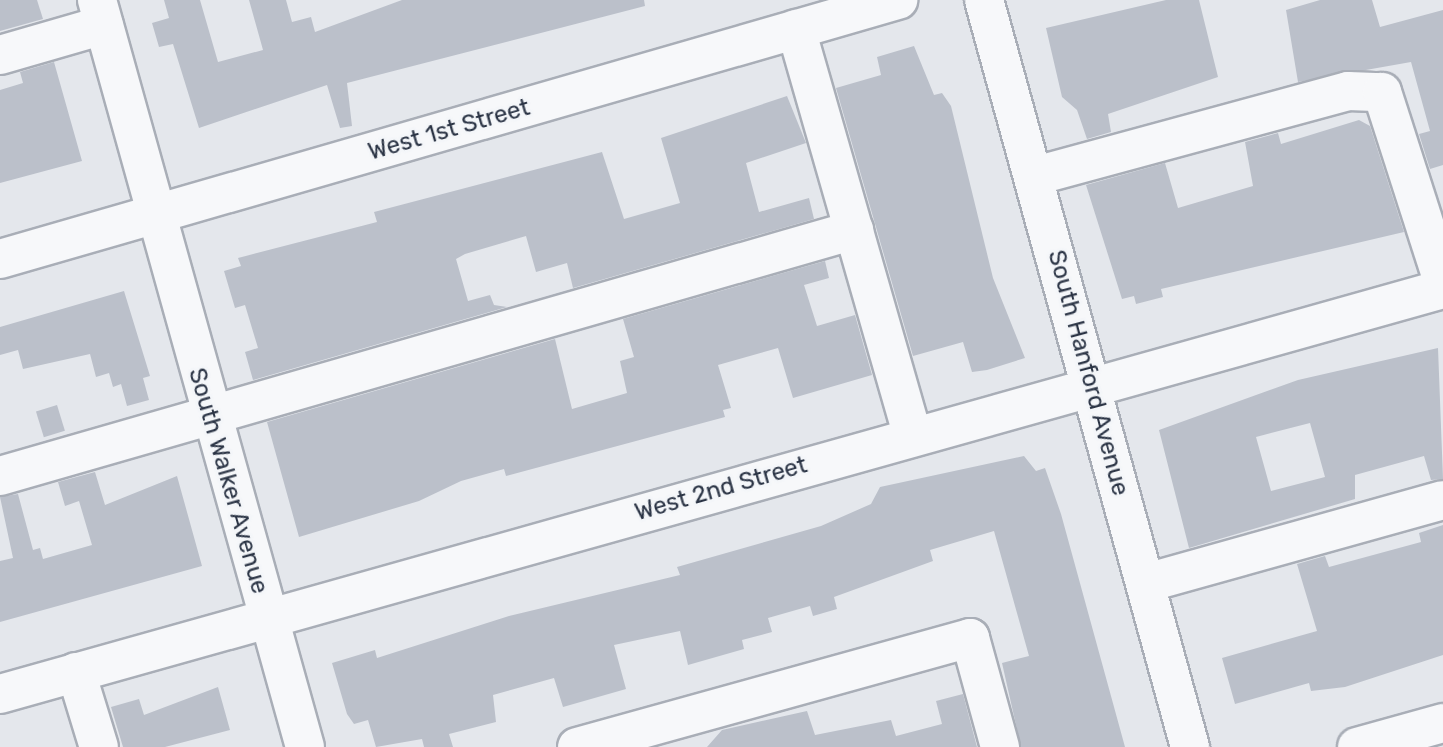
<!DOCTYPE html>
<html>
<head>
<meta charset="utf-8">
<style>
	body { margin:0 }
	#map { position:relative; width:1443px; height:747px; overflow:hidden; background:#e4e7ec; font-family:Rubik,sans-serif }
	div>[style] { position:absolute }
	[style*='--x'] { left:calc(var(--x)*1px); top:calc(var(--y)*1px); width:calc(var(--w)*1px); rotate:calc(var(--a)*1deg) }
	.building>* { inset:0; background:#bbc0ca; transform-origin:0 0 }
	.roads { filter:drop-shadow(2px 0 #a9aeb7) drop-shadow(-2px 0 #a9aeb7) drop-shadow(0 2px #a9aeb7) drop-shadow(0 -2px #a9aeb7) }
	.minor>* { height:38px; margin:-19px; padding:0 19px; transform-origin:19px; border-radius:19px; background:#f7f8fa }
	span { translate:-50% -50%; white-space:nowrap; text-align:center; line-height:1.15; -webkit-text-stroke:6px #f4f6f9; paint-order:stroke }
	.street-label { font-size:24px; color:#2b3445 }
</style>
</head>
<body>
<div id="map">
	<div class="building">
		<i style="clip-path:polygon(0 0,37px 0,43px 19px,0 31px)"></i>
		<i style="clip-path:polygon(164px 0,200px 0,218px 62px,263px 50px,249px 0,286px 0,292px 22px,311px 17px,315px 32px,402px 0,644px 0,645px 6px,347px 83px,352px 126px,340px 128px,327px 85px,199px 128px,173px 44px,159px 47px,152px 23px,169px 18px)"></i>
		<i style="clip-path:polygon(1166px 0,1199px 0,1218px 77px,1108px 114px,1111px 132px,1087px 139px,1077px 110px,1062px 97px,1046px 28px)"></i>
		<i style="clip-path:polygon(1320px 0,1372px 0,1380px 27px,1443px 10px,1443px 165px,1430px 169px,1419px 134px,1430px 131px,1411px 62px,1298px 82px,1286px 10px)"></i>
		<i style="clip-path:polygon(914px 46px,934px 95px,942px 93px,951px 106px,993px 278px,1025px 358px,987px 370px,972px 372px,963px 342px,913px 356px,836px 88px,881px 75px,877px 57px)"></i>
		<i style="clip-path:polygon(54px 62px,82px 161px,0 183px,0 90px,23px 83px,20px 72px)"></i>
		<i style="clip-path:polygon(787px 96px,806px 143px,746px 163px,759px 212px,809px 198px,814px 219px,573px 288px,567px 263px,536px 272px,526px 236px,465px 254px,456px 259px,468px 301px,490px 295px,494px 305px,507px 307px,253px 380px,245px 352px,258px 348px,245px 305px,235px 308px,224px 271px,241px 266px,238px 258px,377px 222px,374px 212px,602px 152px,624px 219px,680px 203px,661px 138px)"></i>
		<i style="clip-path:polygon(1359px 120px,1370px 126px,1404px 232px,1161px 289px,1163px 297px,1136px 304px,1134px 296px,1122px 299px,1086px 185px,1165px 163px,1178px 208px,1253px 186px,1245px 142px,1278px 133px,1281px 144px)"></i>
		<i style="clip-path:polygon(825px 261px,829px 278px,804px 285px,817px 326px,855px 315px,872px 375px,793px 398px,778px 348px,718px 365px,731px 408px,723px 410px,725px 417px,506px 476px,504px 469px,461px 481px,419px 501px,299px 537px,267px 422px,555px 339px,572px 409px,627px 393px,620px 361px,634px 357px,623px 319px)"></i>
		<i style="clip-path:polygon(124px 291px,150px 376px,143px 378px,149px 400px,127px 406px,121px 384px,113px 387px,109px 373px,96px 377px,90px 354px,23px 369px,18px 350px,0 355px,0 327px)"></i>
		<i style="clip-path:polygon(evenodd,1438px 348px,1443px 479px,1431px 480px,1424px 456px,1355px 475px,1355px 499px,1189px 548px,1159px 430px,1298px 380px,1438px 348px,1310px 423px,1325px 477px,1271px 491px,1256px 437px,1310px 423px)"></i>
		<i style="left:57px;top:405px;width:27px;height:22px;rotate:73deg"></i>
		<i style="clip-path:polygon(1024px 456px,1036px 471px,1045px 468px,1061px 514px,1125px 747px,1021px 747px,1002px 663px,1029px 656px,994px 531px,930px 550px,933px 561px,834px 597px,837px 609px,813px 616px,810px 606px,768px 618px,772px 632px,742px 640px,744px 649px,688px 665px,680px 631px,614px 645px,626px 689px,563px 707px,554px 678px,493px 695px,496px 722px,449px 734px,453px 747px,424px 747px,422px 739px,376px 747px,368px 720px,354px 724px,347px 714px,332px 663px,375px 650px,377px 658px,509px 616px,680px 575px,677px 567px,821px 526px,871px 504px,880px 487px)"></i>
		<i style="clip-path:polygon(95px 472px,105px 505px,177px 476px,202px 566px,0 622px,0 561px,13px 558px,0 497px,18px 494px,33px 550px,40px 548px,43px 559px,92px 545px,79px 501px,65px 506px,58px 482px)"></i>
		<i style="clip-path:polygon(1443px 525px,1443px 655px,1345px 687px,1311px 691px,1309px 683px,1235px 704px,1222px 658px,1317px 631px,1297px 564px,1325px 556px,1329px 567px,1421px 542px,1419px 533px)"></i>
		<i style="clip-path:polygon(218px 687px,230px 730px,165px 747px,123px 747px,111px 707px,139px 699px,144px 715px)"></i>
		<i style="clip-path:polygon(963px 694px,977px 747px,707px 747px,722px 730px,807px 711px,815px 735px,891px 720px,896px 736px,942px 724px,936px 701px)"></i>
	</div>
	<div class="roads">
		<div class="minor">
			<i style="--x:97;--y:0;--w:775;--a:74.44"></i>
			<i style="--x:984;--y:0;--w:775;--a:74.58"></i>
			<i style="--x:796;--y:29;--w:421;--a:74"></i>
			<i style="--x:0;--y:55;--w:108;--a:-16.1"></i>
			<i style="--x:1035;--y:176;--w:324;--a:-15.2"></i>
			<i style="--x:1348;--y:91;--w:34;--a:2"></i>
			<i style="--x:1382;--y:92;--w:200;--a:72.2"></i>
			<i style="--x:0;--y:259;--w:935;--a:-16.09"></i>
			<i style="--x:0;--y:476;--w:889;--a:-16.07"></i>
			<i style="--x:1146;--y:583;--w:308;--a:-15.6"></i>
			<i style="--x:76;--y:672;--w:78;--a:73"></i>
			<i style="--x:0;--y:694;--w:1499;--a:-15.68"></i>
			<i style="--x:577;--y:747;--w:408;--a:-15.5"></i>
			<i style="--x:970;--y:638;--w:113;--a:74.6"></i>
			<i style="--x:1357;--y:747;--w:89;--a:-15.6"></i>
		</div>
	</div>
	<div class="street-label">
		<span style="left:449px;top:130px;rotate:-16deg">West 1st Street</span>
		<span style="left:1088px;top:373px;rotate:75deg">South Hanford Avenue</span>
		<span style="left:228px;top:481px;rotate:74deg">South Walker Avenue</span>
		<span style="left:721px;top:489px;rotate:-16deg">West 2nd Street</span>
	</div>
</div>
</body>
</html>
